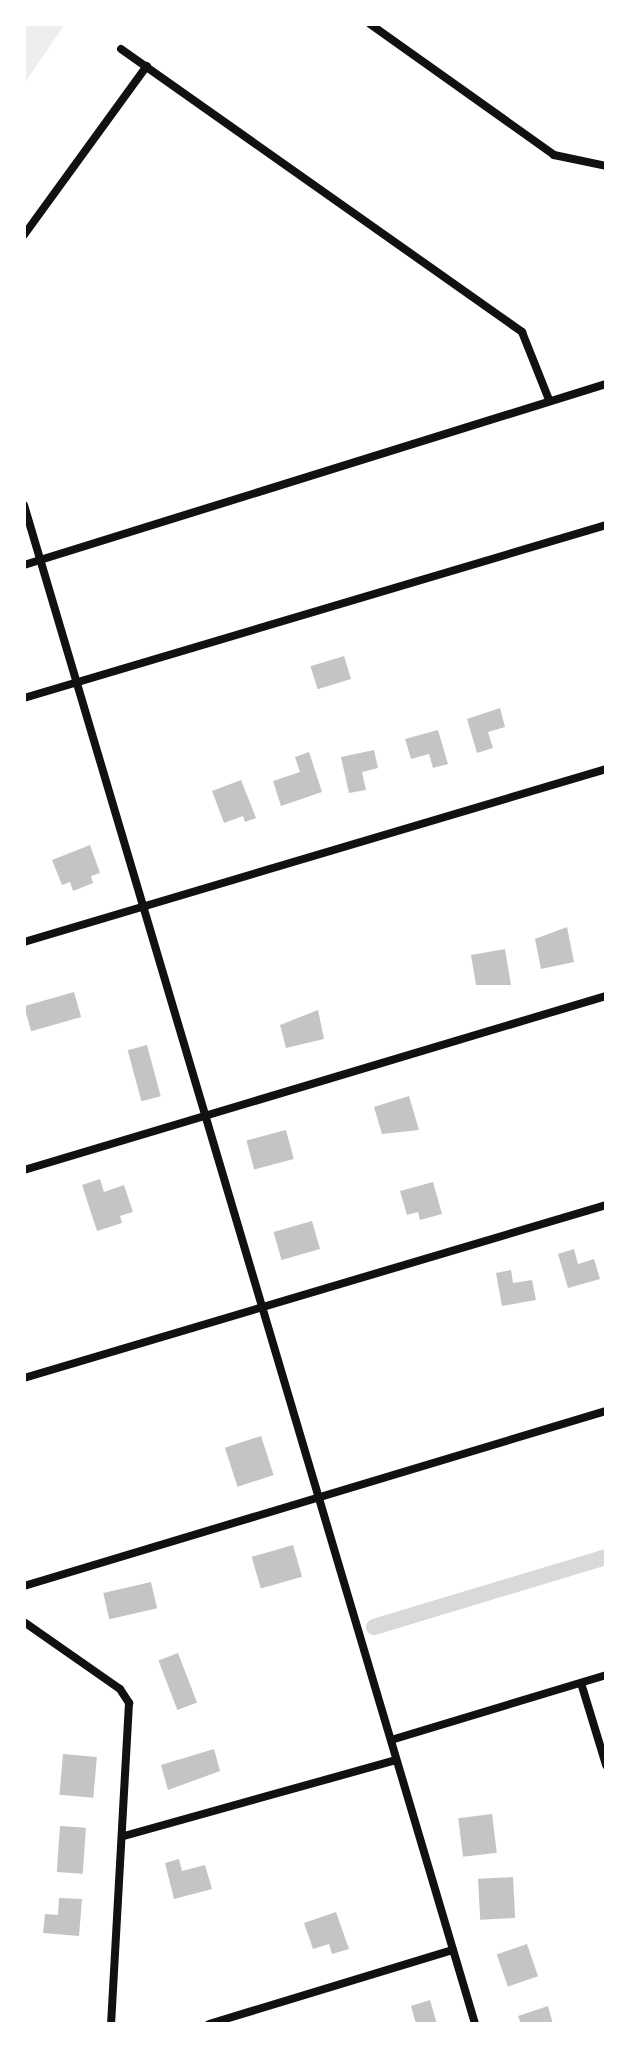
<!DOCTYPE html>
<html>
<head>
<meta charset="utf-8">
<style>
	body { margin:0 }
	#map { position:relative; width:630px; height:2048px; overflow:hidden; background:#fff; font-family:"Source Serif 4",serif }
	div>[style] { position:absolute }
	[style*='--x'] { left:calc(var(--x)*1px); top:calc(var(--y)*1px); width:calc(var(--w)*1px); rotate:calc(var(--a)*1deg) }
	.green>* { inset:0; background:#eee }
	.canal>* { height:16px; margin:-8px; padding:0 8px; transform-origin:8px; border-radius:8px; background:#d9d9d9 }
	.building>* { inset:0; background:#c4c4c4; transform-origin:0 0 }
	.minor>* { height:8px; margin:-4px; padding:0 4px; transform-origin:4px; border-radius:4px; background:#111 }
	span { translate:-50% -50%; white-space:nowrap; text-align:center; line-height:1.15; -webkit-text-stroke:6px #fff; paint-order:stroke }
	.frame { position:absolute; inset:0; border:26px solid #fff; pointer-events:none }
</style>
</head>
<body>
<div id="map">
	<div class="green">
		<i style="clip-path:polygon(24px 24px,65px 24px,24px 84px)"></i>
	</div>
	<div class="canal">
		<i style="--x:374;--y:1627;--w:242;--a:-16.8"></i>
	</div>
	<div class="building">
		<i style="left:344px;top:656px;width:24px;height:35px;rotate:73deg"></i>
		<i style="clip-path:polygon(500px 708px,505px 727px,488px 732px,493px 748px,477px 753px,467px 719px)"></i>
		<i style="clip-path:polygon(438px 730px,448px 764px,433px 768px,429px 754px,411px 759px,405px 739px)"></i>
		<i style="clip-path:polygon(374px 750px,378px 768px,362px 772px,366px 790px,349px 793px,341px 757px)"></i>
		<i style="clip-path:polygon(309px 752px,322px 792px,281px 806px,273px 781px,300px 772px,295px 757px)"></i>
		<i style="clip-path:polygon(241px 780px,256px 818px,245px 822px,243px 816px,224px 823px,212px 791px)"></i>
		<i style="clip-path:polygon(90px 845px,100px 873px,91px 876px,93px 883px,73px 891px,70px 882px,62px 885px,52px 860px)"></i>
		<i style="clip-path:polygon(567px 927px,574px 962px,541px 969px,535px 939px)"></i>
		<i style="clip-path:polygon(505px 949px,511px 985px,476px 985px,471px 955px)"></i>
		<i style="left:74px;top:992px;width:26px;height:52px;rotate:74deg"></i>
		<i style="clip-path:polygon(318px 1010px,324px 1039px,286px 1048px,280px 1025px)"></i>
		<i style="left:147px;top:1045px;width:53px;height:20px;rotate:75deg"></i>
		<i style="clip-path:polygon(409px 1096px,419px 1130px,382px 1134px,374px 1107px)"></i>
		<i style="left:286px;top:1130px;width:30px;height:41px;rotate:75deg"></i>
		<i style="clip-path:polygon(100px 1179px,104px 1192px,124px 1185px,133px 1212px,120px 1216px,122px 1223px,97px 1231px,82px 1185px)"></i>
		<i style="clip-path:polygon(433px 1182px,442px 1214px,420px 1220px,418px 1212px,407px 1215px,400px 1191px)"></i>
		<i style="left:312px;top:1221px;width:29px;height:40px;rotate:74deg"></i>
		<i style="clip-path:polygon(574px 1249px,578px 1264px,594px 1259px,600px 1279px,568px 1288px,558px 1254px)"></i>
		<i style="clip-path:polygon(511px 1270px,513px 1283px,532px 1280px,536px 1300px,502px 1306px,496px 1273px)"></i>
		<i style="left:261px;top:1436px;width:41px;height:38px;rotate:72deg"></i>
		<i style="left:293px;top:1545px;width:33px;height:43px;rotate:74deg"></i>
		<i style="left:151px;top:1582px;width:27px;height:49px;rotate:77deg"></i>
		<i style="left:178px;top:1653px;width:53px;height:21px;rotate:69deg"></i>
		<i style="clip-path:polygon(214px 1749px,220px 1771px,168px 1790px,161px 1765px)"></i>
		<i style="left:63px;top:1754px;width:34px;height:41px;rotate:5deg"></i>
		<i style="left:492px;top:1814px;width:39px;height:34px;rotate:83deg"></i>
		<i style="left:60px;top:1826px;width:26px;height:46px;rotate:4deg"></i>
		<i style="clip-path:polygon(179px 1859px,182px 1871px,205px 1865px,212px 1889px,174px 1899px,165px 1863px)"></i>
		<i style="left:513px;top:1877px;width:41px;height:35px;rotate:87deg"></i>
		<i style="clip-path:polygon(59px 1898px,82px 1899px,79px 1936px,43px 1933px,45px 1914px,58px 1915px)"></i>
		<i style="clip-path:polygon(336px 1912px,349px 1949px,332px 1954px,329px 1944px,313px 1949px,304px 1923px)"></i>
		<i style="left:527px;top:1944px;width:34px;height:32px;rotate:71deg"></i>
		<i style="clip-path:polygon(430px 2000px,437px 2024px,416px 2024px,411px 2006px)"></i>
		<i style="clip-path:polygon(548px 2006px,553px 2024px,521px 2024px,518px 2016px)"></i>
	</div>
	<div class="minor">
		<i style="--x:370;--y:24;--w:226;--a:35.4"></i>
		<i style="--x:554;--y:155;--w:53;--a:11.9"></i>
		<i style="--x:121;--y:49;--w:491;--a:35.2"></i>
		<i style="--x:522;--y:332;--w:73;--a:68.3"></i>
		<i style="--x:24;--y:235;--w:209;--a:-54"></i>
		<i style="--x:24;--y:505;--w:1585;--a:73.46"></i>
		<i style="--x:24;--y:565;--w:609;--a:-17.28"></i>
		<i style="--x:24;--y:698;--w:607;--a:-16.55"></i>
		<i style="--x:24;--y:942;--w:607;--a:-16.55"></i>
		<i style="--x:24;--y:1170;--w:607;--a:-16.65"></i>
		<i style="--x:24;--y:1378;--w:607;--a:-16.55"></i>
		<i style="--x:24;--y:1586;--w:608;--a:-16.74"></i>
		<i style="--x:24;--y:1622;--w:117;--a:34.9"></i>
		<i style="--x:120;--y:1689;--w:17;--a:57"></i>
		<i style="--x:129;--y:1703;--w:322;--a:93.2"></i>
		<i style="--x:581;--y:1683;--w:86;--a:73"></i>
		<i style="--x:391;--y:1740;--w:225;--a:-16.8"></i>
		<i style="--x:124;--y:1836;--w:282;--a:-15.6"></i>
		<i style="--x:209;--y:2024;--w:255;--a:-16.9"></i>
	</div>
	<div class="frame"></div>
</div>
</body>
</html>
